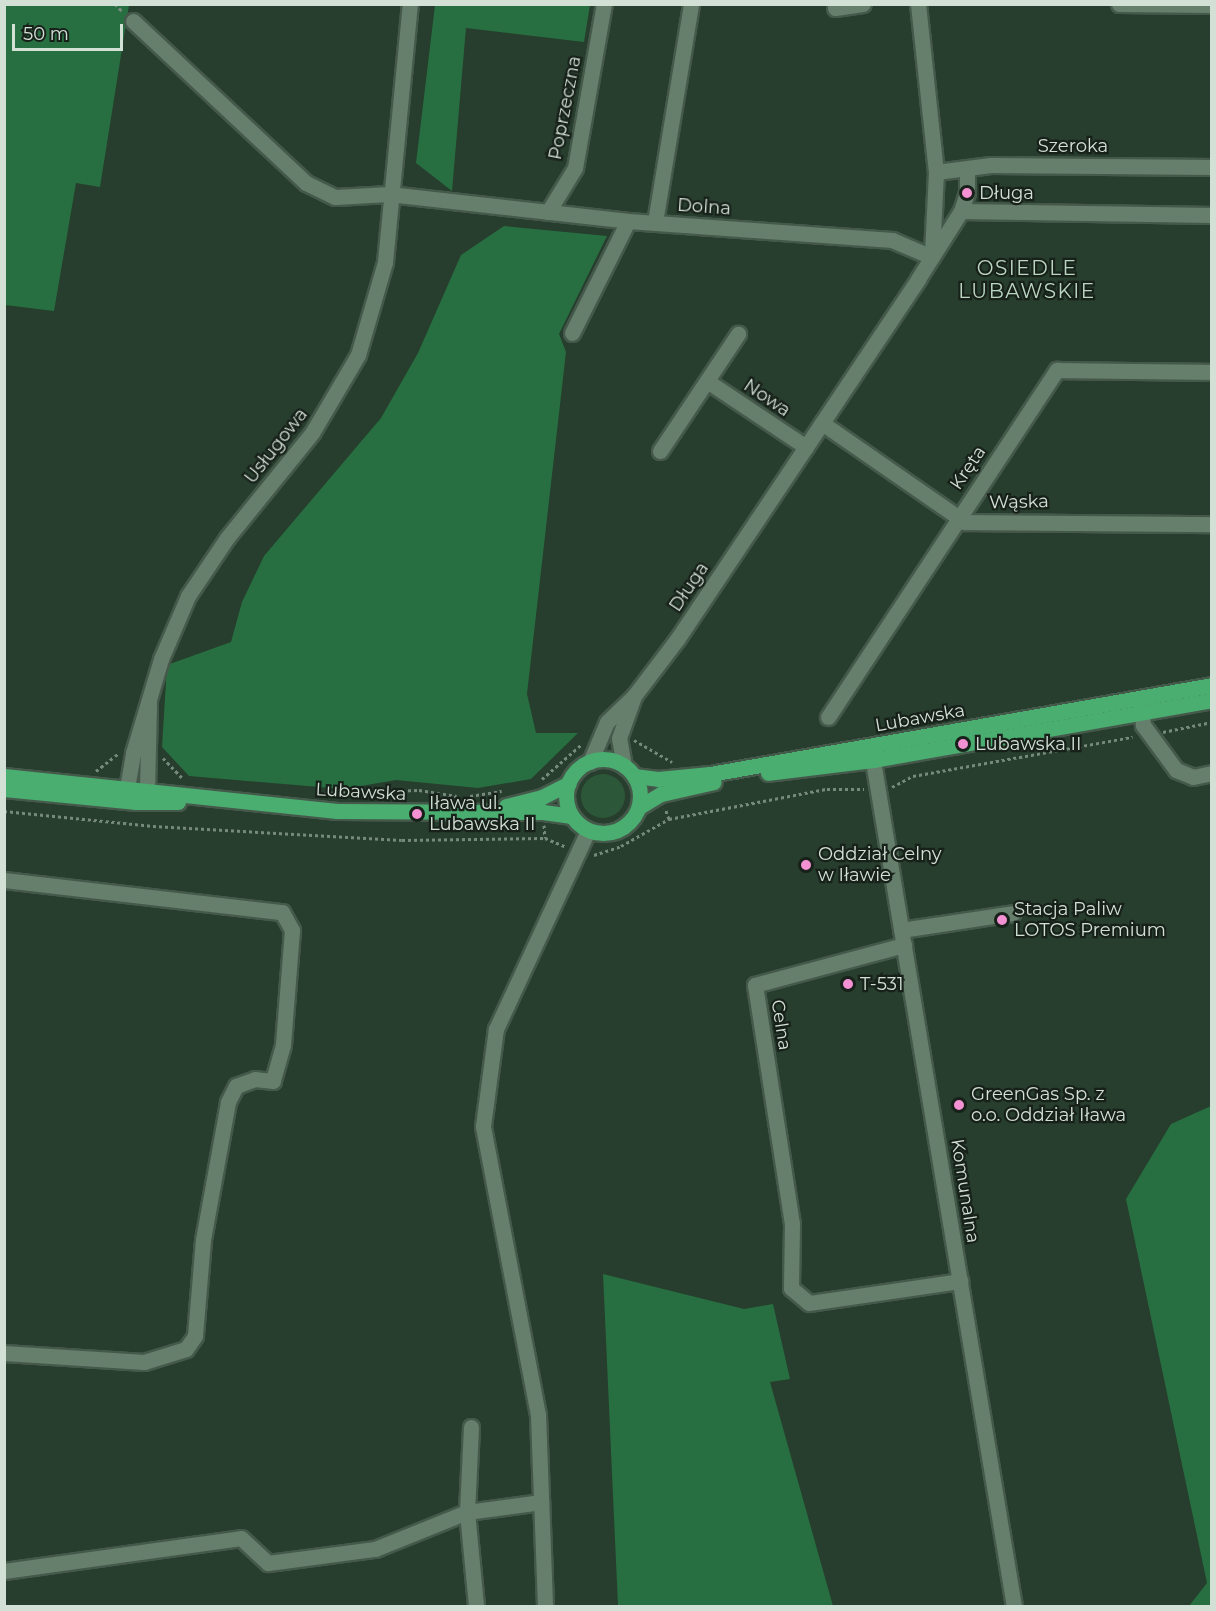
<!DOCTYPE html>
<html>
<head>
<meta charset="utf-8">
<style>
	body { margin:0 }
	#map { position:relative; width:1216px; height:1611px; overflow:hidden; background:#273d2d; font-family:Montserrat,sans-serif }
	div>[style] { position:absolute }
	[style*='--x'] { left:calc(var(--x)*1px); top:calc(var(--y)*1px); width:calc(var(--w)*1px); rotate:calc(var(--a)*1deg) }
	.green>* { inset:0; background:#2c5839 }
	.round { border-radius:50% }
	.forest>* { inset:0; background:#276f40 }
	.path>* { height:3px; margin-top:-1.5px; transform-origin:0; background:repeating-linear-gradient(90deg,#77897c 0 3px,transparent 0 6px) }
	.roads { filter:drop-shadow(2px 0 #45594b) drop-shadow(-2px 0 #45594b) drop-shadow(0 2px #45594b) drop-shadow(0 -2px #45594b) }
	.minor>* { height:15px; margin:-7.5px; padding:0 7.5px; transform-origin:7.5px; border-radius:7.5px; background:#667f6c }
	.major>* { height:15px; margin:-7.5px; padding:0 7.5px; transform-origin:7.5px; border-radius:7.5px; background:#4aae70 }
	.major>.ring { margin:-7.5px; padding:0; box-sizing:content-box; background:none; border:15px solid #4aae70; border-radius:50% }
	.dots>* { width:16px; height:16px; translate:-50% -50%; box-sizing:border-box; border:3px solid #17211a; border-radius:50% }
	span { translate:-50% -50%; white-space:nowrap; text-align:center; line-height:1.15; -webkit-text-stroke:4.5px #17211a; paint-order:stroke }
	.street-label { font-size:18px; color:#d2e0d5 }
	.poi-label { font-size:18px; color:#d2e0d5 }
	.left { translate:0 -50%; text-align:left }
	.neighbourhood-label { font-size:20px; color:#bad5c0; letter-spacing:1.5px }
	.frame { position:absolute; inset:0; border:6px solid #d2e0d5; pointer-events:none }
	.scale { position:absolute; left:12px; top:24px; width:111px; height:27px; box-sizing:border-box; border:3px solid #d2e0d5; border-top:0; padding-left:8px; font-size:18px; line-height:21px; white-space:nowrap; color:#d2e0d5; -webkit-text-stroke:4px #17211a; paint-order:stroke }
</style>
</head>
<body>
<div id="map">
	<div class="green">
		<i class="round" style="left:581px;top:774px;width:44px;height:44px"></i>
	</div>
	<div class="forest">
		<i style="clip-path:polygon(5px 5px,129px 5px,100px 187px,76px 183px,54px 311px,5px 305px)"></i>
		<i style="clip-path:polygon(435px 5px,590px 5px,584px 42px,466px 28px,452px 191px,416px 163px)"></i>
		<i style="clip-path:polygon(504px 226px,607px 236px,559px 334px,566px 352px,527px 694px,536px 733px,578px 733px,531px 779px,478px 788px,396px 780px,343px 789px,189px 776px,162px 747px,167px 665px,231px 642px,242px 602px,264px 556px,381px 418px,418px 353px,461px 255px)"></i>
		<i style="clip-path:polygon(1211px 1106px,1212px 1606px,1189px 1606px,1207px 1583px,1126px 1199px,1171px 1124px)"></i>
		<i style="clip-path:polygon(603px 1274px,744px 1309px,773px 1304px,790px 1379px,770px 1382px,833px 1606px,618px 1606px)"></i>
	</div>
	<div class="path">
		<i style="--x:115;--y:4;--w:10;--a:45"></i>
		<i style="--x:1163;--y:732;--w:50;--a:-11.5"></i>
		<i style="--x:634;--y:740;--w:44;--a:30.1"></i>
		<i style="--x:163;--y:758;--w:29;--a:46"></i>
		<i style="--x:96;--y:771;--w:29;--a:-38"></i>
		<i style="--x:542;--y:779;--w:53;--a:-41.2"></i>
		<i style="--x:892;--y:787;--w:24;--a:-28"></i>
		<i style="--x:913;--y:776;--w:223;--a:-10.1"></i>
		<i style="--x:324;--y:793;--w:95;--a:-1.8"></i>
		<i style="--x:419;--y:790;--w:38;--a:9"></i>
		<i style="--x:470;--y:796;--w:32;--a:-9"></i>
		<i style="--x:4;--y:811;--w:150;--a:5.7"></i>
		<i style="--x:153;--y:826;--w:249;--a:3.2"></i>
		<i style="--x:402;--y:840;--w:143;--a:-0.8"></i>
		<i style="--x:545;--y:838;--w:23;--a:23"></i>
		<i style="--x:669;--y:819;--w:161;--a:-10.8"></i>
		<i style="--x:827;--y:789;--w:37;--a:0"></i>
		<i style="--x:544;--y:825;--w:13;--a:86"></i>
		<i style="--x:594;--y:855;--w:28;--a:-18"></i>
		<i style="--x:621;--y:846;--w:55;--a:-29.4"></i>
		<i style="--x:669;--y:819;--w:12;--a:-110"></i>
	</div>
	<div class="roads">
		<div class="minor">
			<i style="--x:918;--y:4;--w:169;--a:83.9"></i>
			<i style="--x:936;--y:172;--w:82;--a:92.8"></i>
			<i style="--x:1119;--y:4;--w:93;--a:0.6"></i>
			<i style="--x:835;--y:8;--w:28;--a:-8"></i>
			<i style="--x:133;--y:21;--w:237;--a:43.1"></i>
			<i style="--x:306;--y:183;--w:32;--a:26"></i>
			<i style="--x:335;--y:197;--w:54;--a:-3.2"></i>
			<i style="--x:389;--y:194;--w:241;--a:6.4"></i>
			<i style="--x:628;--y:221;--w:265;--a:4.1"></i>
			<i style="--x:892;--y:240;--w:43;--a:23"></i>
			<i style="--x:936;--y:172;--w:55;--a:-7.3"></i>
			<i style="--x:991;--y:165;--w:221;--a:0.5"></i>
			<i style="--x:961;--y:211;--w:251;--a:0.9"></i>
			<i style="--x:548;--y:212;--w:52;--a:-58.5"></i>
			<i style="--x:575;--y:168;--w:167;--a:-80"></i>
			<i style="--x:655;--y:222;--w:221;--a:-80.6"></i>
			<i style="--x:572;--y:333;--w:125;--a:-63.4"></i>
			<i style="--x:707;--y:381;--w:119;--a:33.7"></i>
			<i style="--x:822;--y:423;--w:174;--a:34.7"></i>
			<i style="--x:965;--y:522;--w:247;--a:0.5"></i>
			<i style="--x:660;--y:451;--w:141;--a:-56.3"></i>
			<i style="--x:149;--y:703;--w:87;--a:91.3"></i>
			<i style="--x:147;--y:790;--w:16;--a:133"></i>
			<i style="--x:136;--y:802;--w:17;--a:-123"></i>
			<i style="--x:127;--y:788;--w:36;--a:-80"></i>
			<i style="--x:133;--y:753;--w:98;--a:-73.4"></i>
			<i style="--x:161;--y:659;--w:69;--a:-66.8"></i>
			<i style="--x:188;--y:596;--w:70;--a:-56.1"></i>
			<i style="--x:227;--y:538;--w:135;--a:-51"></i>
			<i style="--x:312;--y:433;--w:91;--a:-59.5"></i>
			<i style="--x:358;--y:355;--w:97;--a:-73.8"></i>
			<i style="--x:385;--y:262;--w:259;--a:-84.5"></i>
			<i style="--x:1147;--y:703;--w:10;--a:119"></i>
			<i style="--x:1142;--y:712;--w:13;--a:86"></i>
			<i style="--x:1143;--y:725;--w:56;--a:53.7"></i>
			<i style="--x:1176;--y:770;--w:18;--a:22"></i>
			<i style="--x:1193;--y:777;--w:19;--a:-12"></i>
			<i style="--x:828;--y:717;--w:416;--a:-56.6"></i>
			<i style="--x:1057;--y:370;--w:155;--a:0.7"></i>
			<i style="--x:871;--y:749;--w:869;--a:80.53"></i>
			<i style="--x:590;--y:762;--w:43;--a:-67"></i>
			<i style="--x:607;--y:722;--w:37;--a:-44"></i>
			<i style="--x:624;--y:766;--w:28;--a:-100"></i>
			<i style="--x:619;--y:738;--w:45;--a:-70.3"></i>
			<i style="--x:634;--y:696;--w:73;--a:-52.8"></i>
			<i style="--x:678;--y:638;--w:432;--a:-56.2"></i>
			<i style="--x:918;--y:279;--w:80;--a:-57.7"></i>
			<i style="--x:961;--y:211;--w:19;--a:-72"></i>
			<i style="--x:967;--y:193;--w:23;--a:-90"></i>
			<i style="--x:4;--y:880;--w:280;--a:6.6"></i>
			<i style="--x:282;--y:912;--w:21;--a:61"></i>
			<i style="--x:292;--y:930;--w:115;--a:94.5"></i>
			<i style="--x:283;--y:1045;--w:37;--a:106"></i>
			<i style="--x:273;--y:1081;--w:18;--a:-174"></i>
			<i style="--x:255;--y:1079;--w:20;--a:160"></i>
			<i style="--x:236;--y:1086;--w:18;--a:117"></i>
			<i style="--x:228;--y:1102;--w:140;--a:100.3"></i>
			<i style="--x:203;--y:1240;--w:96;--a:94.8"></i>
			<i style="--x:195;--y:1336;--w:16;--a:125"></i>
			<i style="--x:186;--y:1349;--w:44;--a:162.8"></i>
			<i style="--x:144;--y:1362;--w:140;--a:-176.3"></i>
			<i style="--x:901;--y:930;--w:113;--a:-8.6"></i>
			<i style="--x:904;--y:945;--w:154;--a:165"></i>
			<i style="--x:755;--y:985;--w:242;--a:81.2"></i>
			<i style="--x:792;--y:1224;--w:64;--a:90.9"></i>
			<i style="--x:791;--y:1288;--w:23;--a:40"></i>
			<i style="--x:809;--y:1303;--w:153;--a:-8.3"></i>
			<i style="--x:471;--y:1427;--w:85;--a:92.7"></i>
			<i style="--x:467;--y:1512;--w:94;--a:84.5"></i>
			<i style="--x:4;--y:1571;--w:239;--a:-7.9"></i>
			<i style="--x:241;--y:1538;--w:37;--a:43"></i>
			<i style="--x:268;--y:1563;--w:108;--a:-7.5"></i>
			<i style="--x:375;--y:1549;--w:99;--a:-21.9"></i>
			<i style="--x:467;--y:1512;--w:75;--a:-7.7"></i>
			<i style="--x:545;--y:1606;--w:191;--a:-92.1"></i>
			<i style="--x:538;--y:1415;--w:294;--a:-100.8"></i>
			<i style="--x:483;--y:1126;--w:98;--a:-82.4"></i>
			<i style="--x:496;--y:1029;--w:218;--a:-65.1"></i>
		</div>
		<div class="major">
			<i class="ring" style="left:566px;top:759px;width:59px;height:59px"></i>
			<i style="--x:768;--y:773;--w:106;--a:-7.1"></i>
			<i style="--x:873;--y:760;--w:344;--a:-10"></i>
			<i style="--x:4;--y:776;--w:335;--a:6"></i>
			<i style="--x:337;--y:811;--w:206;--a:0.3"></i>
			<i style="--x:543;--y:812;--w:29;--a:8"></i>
			<i style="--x:634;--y:776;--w:24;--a:7"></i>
			<i style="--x:658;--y:779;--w:52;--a:-5.5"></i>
			<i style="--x:710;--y:774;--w:510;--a:-10.05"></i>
			<i style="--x:4;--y:789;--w:133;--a:5.6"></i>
			<i style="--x:136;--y:802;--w:42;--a:0"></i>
			<i style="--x:506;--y:806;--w:37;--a:-14"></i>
			<i style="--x:542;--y:797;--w:30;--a:-27"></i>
			<i style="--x:639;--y:807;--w:26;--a:-31"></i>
			<i style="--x:661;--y:794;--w:54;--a:-12.8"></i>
		</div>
	</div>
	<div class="dots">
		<i style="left:967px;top:193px;background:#f491d3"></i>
		<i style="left:963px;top:744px;background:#f491d3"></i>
		<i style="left:417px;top:814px;background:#f491d3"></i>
		<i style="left:806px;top:865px;background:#f491d3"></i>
		<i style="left:1002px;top:920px;background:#f491d3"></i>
		<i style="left:848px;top:984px;background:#f491d3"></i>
		<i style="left:959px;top:1105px;background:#f491d3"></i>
	</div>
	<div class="street-label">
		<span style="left:565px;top:108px;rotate:-79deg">Poprzeczna</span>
		<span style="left:1073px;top:146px">Szeroka</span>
		<span style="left:704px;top:207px;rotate:4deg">Dolna</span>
		<span style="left:767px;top:398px;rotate:34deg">Nowa</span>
		<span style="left:276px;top:446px;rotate:-52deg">Usługowa</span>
		<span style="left:968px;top:468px;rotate:-56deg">Kręta</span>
		<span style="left:1019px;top:502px;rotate:-1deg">Wąska</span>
		<span style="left:689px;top:587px;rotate:-56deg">Długa</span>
		<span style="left:920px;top:718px;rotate:-10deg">Lubawska</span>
		<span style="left:361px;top:792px;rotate:3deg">Lubawska</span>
		<span style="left:781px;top:1025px;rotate:81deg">Celna</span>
		<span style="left:965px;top:1191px;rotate:81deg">Komunalna</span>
	</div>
	<div class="poi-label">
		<span class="left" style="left:979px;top:193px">Długa</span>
		<span class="left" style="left:975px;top:744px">Lubawska II</span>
		<span class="left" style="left:429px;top:814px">Iława ul.<br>Lubawska II</span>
		<span class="left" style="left:818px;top:865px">Oddział Celny<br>w Iławie</span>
		<span class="left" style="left:1014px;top:920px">Stacja Paliw<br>LOTOS Premium</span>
		<span class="left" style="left:860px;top:984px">T-531</span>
		<span class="left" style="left:971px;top:1105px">GreenGas Sp. z<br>o.o. Oddział Iława</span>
	</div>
	<div class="neighbourhood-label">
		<span style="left:1027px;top:280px">OSIEDLE<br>LUBAWSKIE</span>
	</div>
	<div class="frame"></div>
	<div class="scale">50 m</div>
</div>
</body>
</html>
